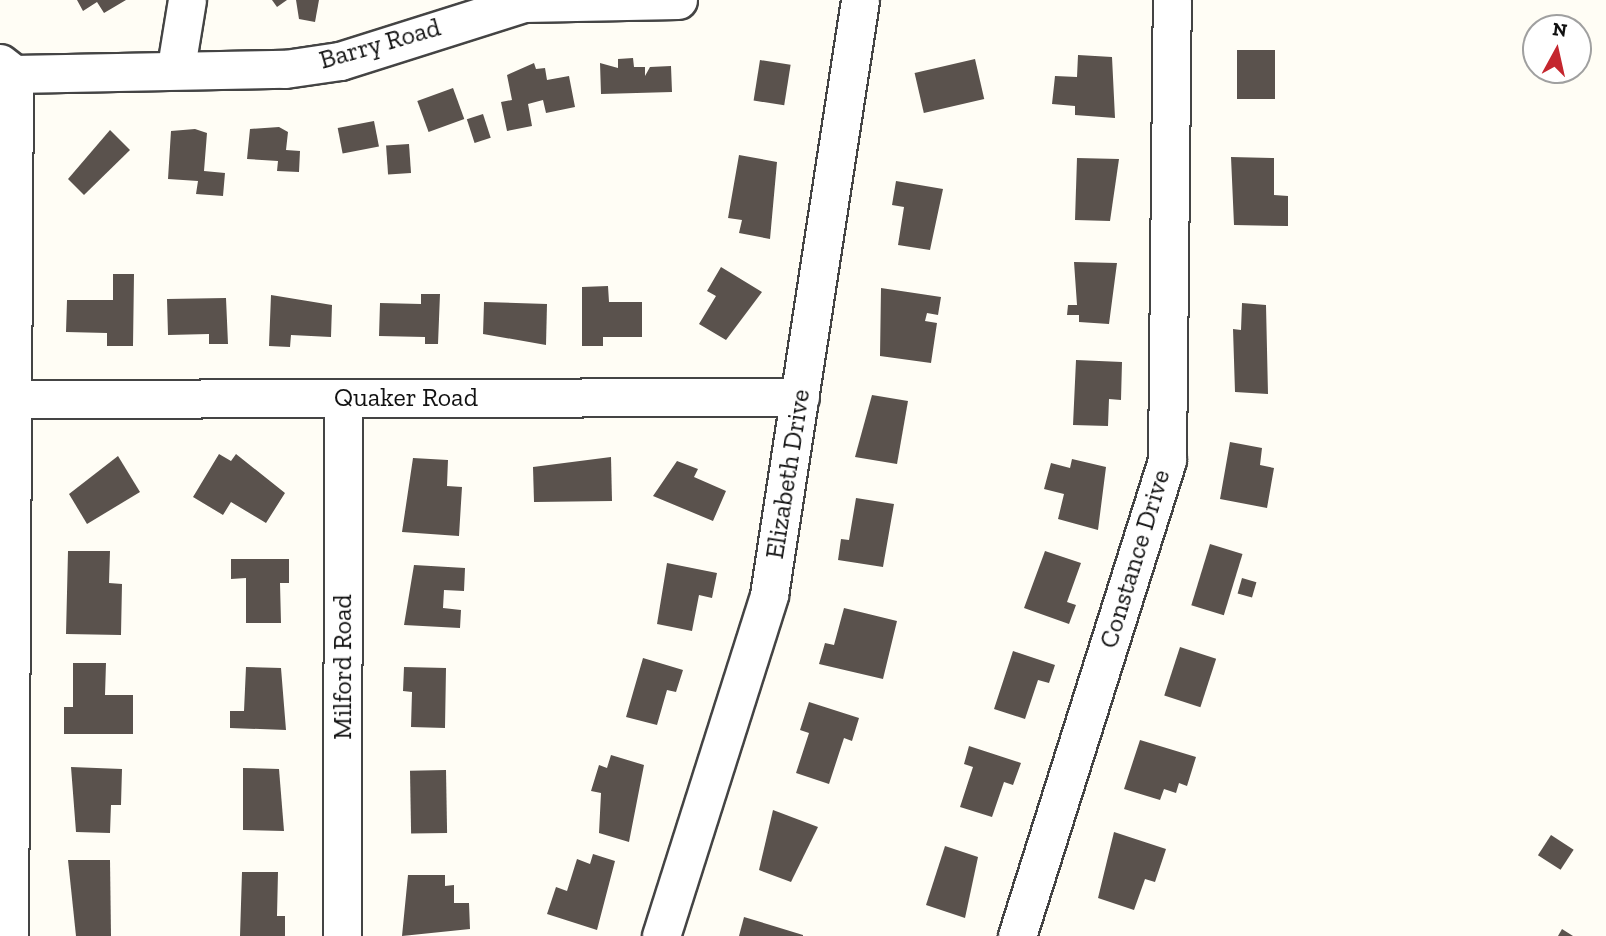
<!DOCTYPE html>
<html>
<head>
<meta charset="utf-8">
<style>
	body { margin:0 }
	#map { position:relative; width:1606px; height:936px; overflow:hidden; background:#fffdf5; font-family:"Zilla Slab",serif }
	div>[style] { position:absolute }
	[style*='--x'] { left:calc(var(--x)*1px); top:calc(var(--y)*1px); width:calc(var(--w)*1px); rotate:calc(var(--a)*1deg) }
	.building>* { inset:0; background:#5a524d; transform-origin:0 0 }
	.roads { filter:drop-shadow(2px 0 #444) drop-shadow(-2px 0 #444) drop-shadow(0 2px #444) drop-shadow(0 -2px #444) }
	.minor>* { height:37px; margin:-18.5px; padding:0 18.5px; transform-origin:18.5px; border-radius:18.5px; background:#fff }
	span { translate:-50% -50%; white-space:nowrap; text-align:center; line-height:1.15; -webkit-text-stroke:7px #fff; paint-order:stroke }
	.street-label { font-size:26px; color:#111 }
	.north { position:absolute; left:1522px; top:14px; width:70px; height:70px; box-sizing:border-box; background:#fff; border:2px solid #a0a0a0; border-radius:50%; rotate:8deg; font-size:19px; font-weight:700; line-height:28px; text-align:center; color:#111 }
	.north::after { content:''; display:block; margin:auto; width:24px; height:32px; background:#c4262e; clip-path:polygon(50% 0,100% 100%,50% 72%,0 100%) }
</style>
</head>
<body>
<div id="map">
	<div class="building">
		<i style="clip-path:polygon(77px 0,126px 0,104px 13px,97px 2px,83px 11px)"></i>
		<i style="clip-path:polygon(272px 0,287px 0,277px 7px)"></i>
		<i style="clip-path:polygon(296px 0,319px 0,315px 22px,299px 19px)"></i>
		<i style="left:1237px;top:50px;width:38px;height:49px"></i>
		<i style="clip-path:polygon(1078px 55px,1112px 57px,1115px 118px,1075px 115px,1075px 106px,1052px 104px,1055px 76px,1077px 77px)"></i>
		<i style="clip-path:polygon(633px 58px,634px 67px,645px 67px,645px 76px,650px 67px,671px 66px,672px 92px,601px 94px,600px 63px,618px 68px,618px 59px)"></i>
		<i style="left:975px;top:59px;width:41px;height:62px;rotate:77deg"></i>
		<i style="left:760px;top:60px;width:31px;height:41px;rotate:9deg"></i>
		<i style="clip-path:polygon(534px 63px,536px 69px,545px 68px,547px 80px,569px 76px,575px 107px,546px 113px,543px 100px,528px 104px,532px 126px,507px 131px,501px 102px,512px 100px,507px 75px)"></i>
		<i style="left:453px;top:88px;width:33px;height:38px;rotate:70deg"></i>
		<i style="left:483px;top:114px;width:25px;height:17px;rotate:72deg"></i>
		<i style="left:374px;top:121px;width:26px;height:37px;rotate:79deg"></i>
		<i style="clip-path:polygon(279px 127px,288px 132px,286px 150px,300px 151px,299px 172px,277px 171px,278px 161px,247px 159px,250px 129px)"></i>
		<i style="clip-path:polygon(195px 129px,207px 133px,204px 171px,225px 173px,223px 196px,196px 194px,198px 181px,168px 179px,171px 131px)"></i>
		<i style="clip-path:polygon(110px 130px,130px 150px,84px 195px,68px 179px)"></i>
		<i style="left:409px;top:144px;width:29px;height:23px;rotate:86deg"></i>
		<i style="clip-path:polygon(739px 155px,777px 162px,770px 239px,739px 233px,742px 220px,728px 218px)"></i>
		<i style="clip-path:polygon(1231px 157px,1274px 158px,1274px 195px,1288px 196px,1288px 226px,1234px 225px)"></i>
		<i style="clip-path:polygon(1077px 158px,1119px 159px,1110px 221px,1075px 220px)"></i>
		<i style="clip-path:polygon(896px 181px,943px 189px,930px 250px,898px 245px,904px 207px,892px 205px)"></i>
		<i style="clip-path:polygon(1074px 262px,1117px 263px,1109px 324px,1079px 322px,1079px 315px,1067px 315px,1068px 305px,1077px 305px)"></i>
		<i style="clip-path:polygon(721px 267px,762px 292px,726px 340px,699px 324px,716px 296px,707px 291px)"></i>
		<i style="clip-path:polygon(113px 274px,134px 274px,133px 346px,107px 346px,107px 333px,66px 332px,67px 300px,113px 300px)"></i>
		<i style="clip-path:polygon(608px 286px,609px 302px,642px 302px,642px 337px,603px 337px,603px 346px,582px 346px,582px 287px)"></i>
		<i style="clip-path:polygon(881px 288px,941px 297px,938px 315px,927px 313px,925px 321px,937px 323px,931px 363px,880px 356px)"></i>
		<i style="clip-path:polygon(421px 294px,440px 294px,438px 344px,425px 344px,425px 337px,379px 336px,380px 303px,421px 304px)"></i>
		<i style="clip-path:polygon(271px 295px,332px 305px,331px 337px,291px 335px,290px 347px,269px 346px)"></i>
		<i style="clip-path:polygon(226px 298px,228px 344px,209px 344px,209px 334px,168px 335px,167px 299px)"></i>
		<i style="clip-path:polygon(484px 302px,547px 304px,546px 345px,483px 334px)"></i>
		<i style="clip-path:polygon(1242px 303px,1266px 305px,1268px 394px,1235px 392px,1233px 329px,1241px 330px)"></i>
		<i style="clip-path:polygon(1076px 360px,1122px 362px,1121px 400px,1109px 399px,1108px 426px,1073px 425px)"></i>
		<i style="clip-path:polygon(872px 395px,908px 401px,897px 464px,855px 457px)"></i>
		<i style="clip-path:polygon(1230px 442px,1262px 448px,1260px 465px,1274px 468px,1267px 508px,1220px 499px)"></i>
		<i style="clip-path:polygon(219px 454px,231px 461px,236px 454px,285px 493px,266px 523px,231px 502px,223px 515px,193px 497px)"></i>
		<i style="clip-path:polygon(118px 456px,140px 492px,87px 524px,69px 494px)"></i>
		<i style="clip-path:polygon(611px 457px,612px 501px,534px 502px,533px 467px)"></i>
		<i style="clip-path:polygon(413px 458px,448px 460px,447px 486px,462px 487px,459px 536px,402px 532px)"></i>
		<i style="clip-path:polygon(1072px 459px,1106px 467px,1098px 530px,1058px 519px,1064px 494px,1044px 489px,1051px 463px,1070px 468px)"></i>
		<i style="clip-path:polygon(677px 461px,698px 469px,694px 477px,726px 491px,713px 521px,653px 496px)"></i>
		<i style="clip-path:polygon(856px 498px,894px 504px,883px 567px,838px 560px,841px 539px,849px 540px)"></i>
		<i style="left:1210px;top:544px;width:34px;height:64px;rotate:17deg"></i>
		<i style="clip-path:polygon(68px 551px,110px 551px,109px 583px,122px 584px,121px 635px,66px 634px)"></i>
		<i style="clip-path:polygon(1045px 551px,1081px 563px,1067px 602px,1076px 605px,1069px 624px,1024px 608px)"></i>
		<i style="clip-path:polygon(231px 559px,289px 559px,289px 583px,280px 583px,281px 623px,246px 623px,246px 578px,231px 579px)"></i>
		<i style="clip-path:polygon(667px 563px,717px 573px,712px 598px,699px 595px,692px 631px,657px 624px)"></i>
		<i style="clip-path:polygon(414px 565px,465px 568px,464px 591px,444px 590px,443px 608px,461px 610px,460px 628px,404px 625px)"></i>
		<i style="left:1242px;top:578px;width:15px;height:16px;rotate:16deg"></i>
		<i style="clip-path:polygon(844px 608px,897px 621px,883px 679px,819px 664px,825px 643px,834px 645px)"></i>
		<i style="left:1180px;top:647px;width:38px;height:51px;rotate:18deg"></i>
		<i style="clip-path:polygon(1013px 651px,1055px 665px,1049px 683px,1038px 680px,1025px 719px,994px 709px)"></i>
		<i style="clip-path:polygon(643px 658px,683px 670px,676px 692px,667px 690px,657px 725px,626px 717px)"></i>
		<i style="clip-path:polygon(73px 663px,106px 663px,105px 695px,133px 695px,133px 734px,64px 734px,64px 707px,73px 707px)"></i>
		<i style="clip-path:polygon(246px 667px,281px 668px,286px 730px,230px 728px,230px 711px,244px 711px)"></i>
		<i style="clip-path:polygon(404px 667px,446px 668px,445px 728px,411px 727px,412px 692px,403px 691px)"></i>
		<i style="clip-path:polygon(809px 702px,859px 718px,852px 741px,844px 738px,829px 784px,796px 773px,809px 733px,800px 730px)"></i>
		<i style="clip-path:polygon(1140px 740px,1196px 757px,1187px 786px,1179px 783px,1176px 793px,1164px 789px,1160px 800px,1124px 789px)"></i>
		<i style="clip-path:polygon(969px 746px,1021px 763px,1013px 785px,1004px 782px,992px 817px,960px 807px,973px 767px,964px 764px)"></i>
		<i style="clip-path:polygon(611px 755px,644px 765px,629px 842px,599px 833px,601px 793px,591px 791px,599px 765px,607px 768px)"></i>
		<i style="clip-path:polygon(71px 767px,122px 769px,121px 805px,111px 805px,110px 833px,76px 832px)"></i>
		<i style="clip-path:polygon(243px 768px,279px 769px,284px 831px,243px 830px)"></i>
		<i style="left:446px;top:770px;width:63px;height:36px;rotate:89deg"></i>
		<i style="clip-path:polygon(773px 810px,818px 827px,791px 882px,759px 870px)"></i>
		<i style="clip-path:polygon(1114px 832px,1166px 849px,1155px 882px,1145px 879px,1134px 910px,1098px 898px)"></i>
		<i style="left:1551px;top:835px;width:27px;height:24px;rotate:33deg"></i>
		<i style="clip-path:polygon(945px 846px,978px 857px,965px 918px,926px 905px)"></i>
		<i style="clip-path:polygon(593px 854px,615px 861px,597px 930px,547px 914px,556px 887px,567px 891px,577px 859px,590px 864px)"></i>
		<i style="clip-path:polygon(68px 860px,110px 860px,111px 936px,76px 936px)"></i>
		<i style="clip-path:polygon(242px 872px,278px 872px,277px 916px,285px 916px,285px 936px,240px 936px)"></i>
		<i style="clip-path:polygon(408px 875px,445px 875px,445px 886px,454px 885px,454px 903px,469px 903px,470px 929px,402px 936px)"></i>
		<i style="clip-path:polygon(744px 917px,803px 935px,803px 936px,739px 936px)"></i>
		<i style="clip-path:polygon(1562px 929px,1573px 936px,1558px 936px)"></i>
	</div>
	<div class="roads">
		<div class="minor">
			<i style="--x:0;--y:63;--w:18;--a:38"></i>
			<i style="--x:14;--y:74;--w:271;--a:-1.1"></i>
			<i style="--x:285;--y:69;--w:56;--a:-8.3"></i>
			<i style="--x:340;--y:61;--w:193;--a:-17.5"></i>
			<i style="--x:524;--y:3;--w:154;--a:-1.1"></i>
			<i style="--x:176;--y:67;--w:68;--a:-80.7"></i>
			<i style="--x:12;--y:399;--w:788;--a:-0.15"></i>
			<i style="--x:9;--y:936;--w:862;--a:-89.67"></i>
			<i style="--x:342;--y:936;--w:537;--a:-89.89"></i>
			<i style="--x:661;--y:936;--w:358;--a:-72.4"></i>
			<i style="--x:769;--y:595;--w:602;--a:-81.3"></i>
			<i style="--x:1017;--y:936;--w:499;--a:-72.5"></i>
			<i style="--x:1167;--y:460;--w:460;--a:-89.4"></i>
		</div>
	</div>
	<div class="street-label">
		<span style="left:380px;top:44px;rotate:-16deg">Barry Road</span>
		<span style="left:406px;top:398px">Quaker Road</span>
		<span style="left:788px;top:474px;rotate:-81deg">Elizabeth Drive</span>
		<span style="left:1135px;top:559px;rotate:-73deg">Constance Drive</span>
		<span style="left:343px;top:667px;rotate:-90deg">Milford Road</span>
	</div>
	<div class="north">N</div>
</div>
</body>
</html>
